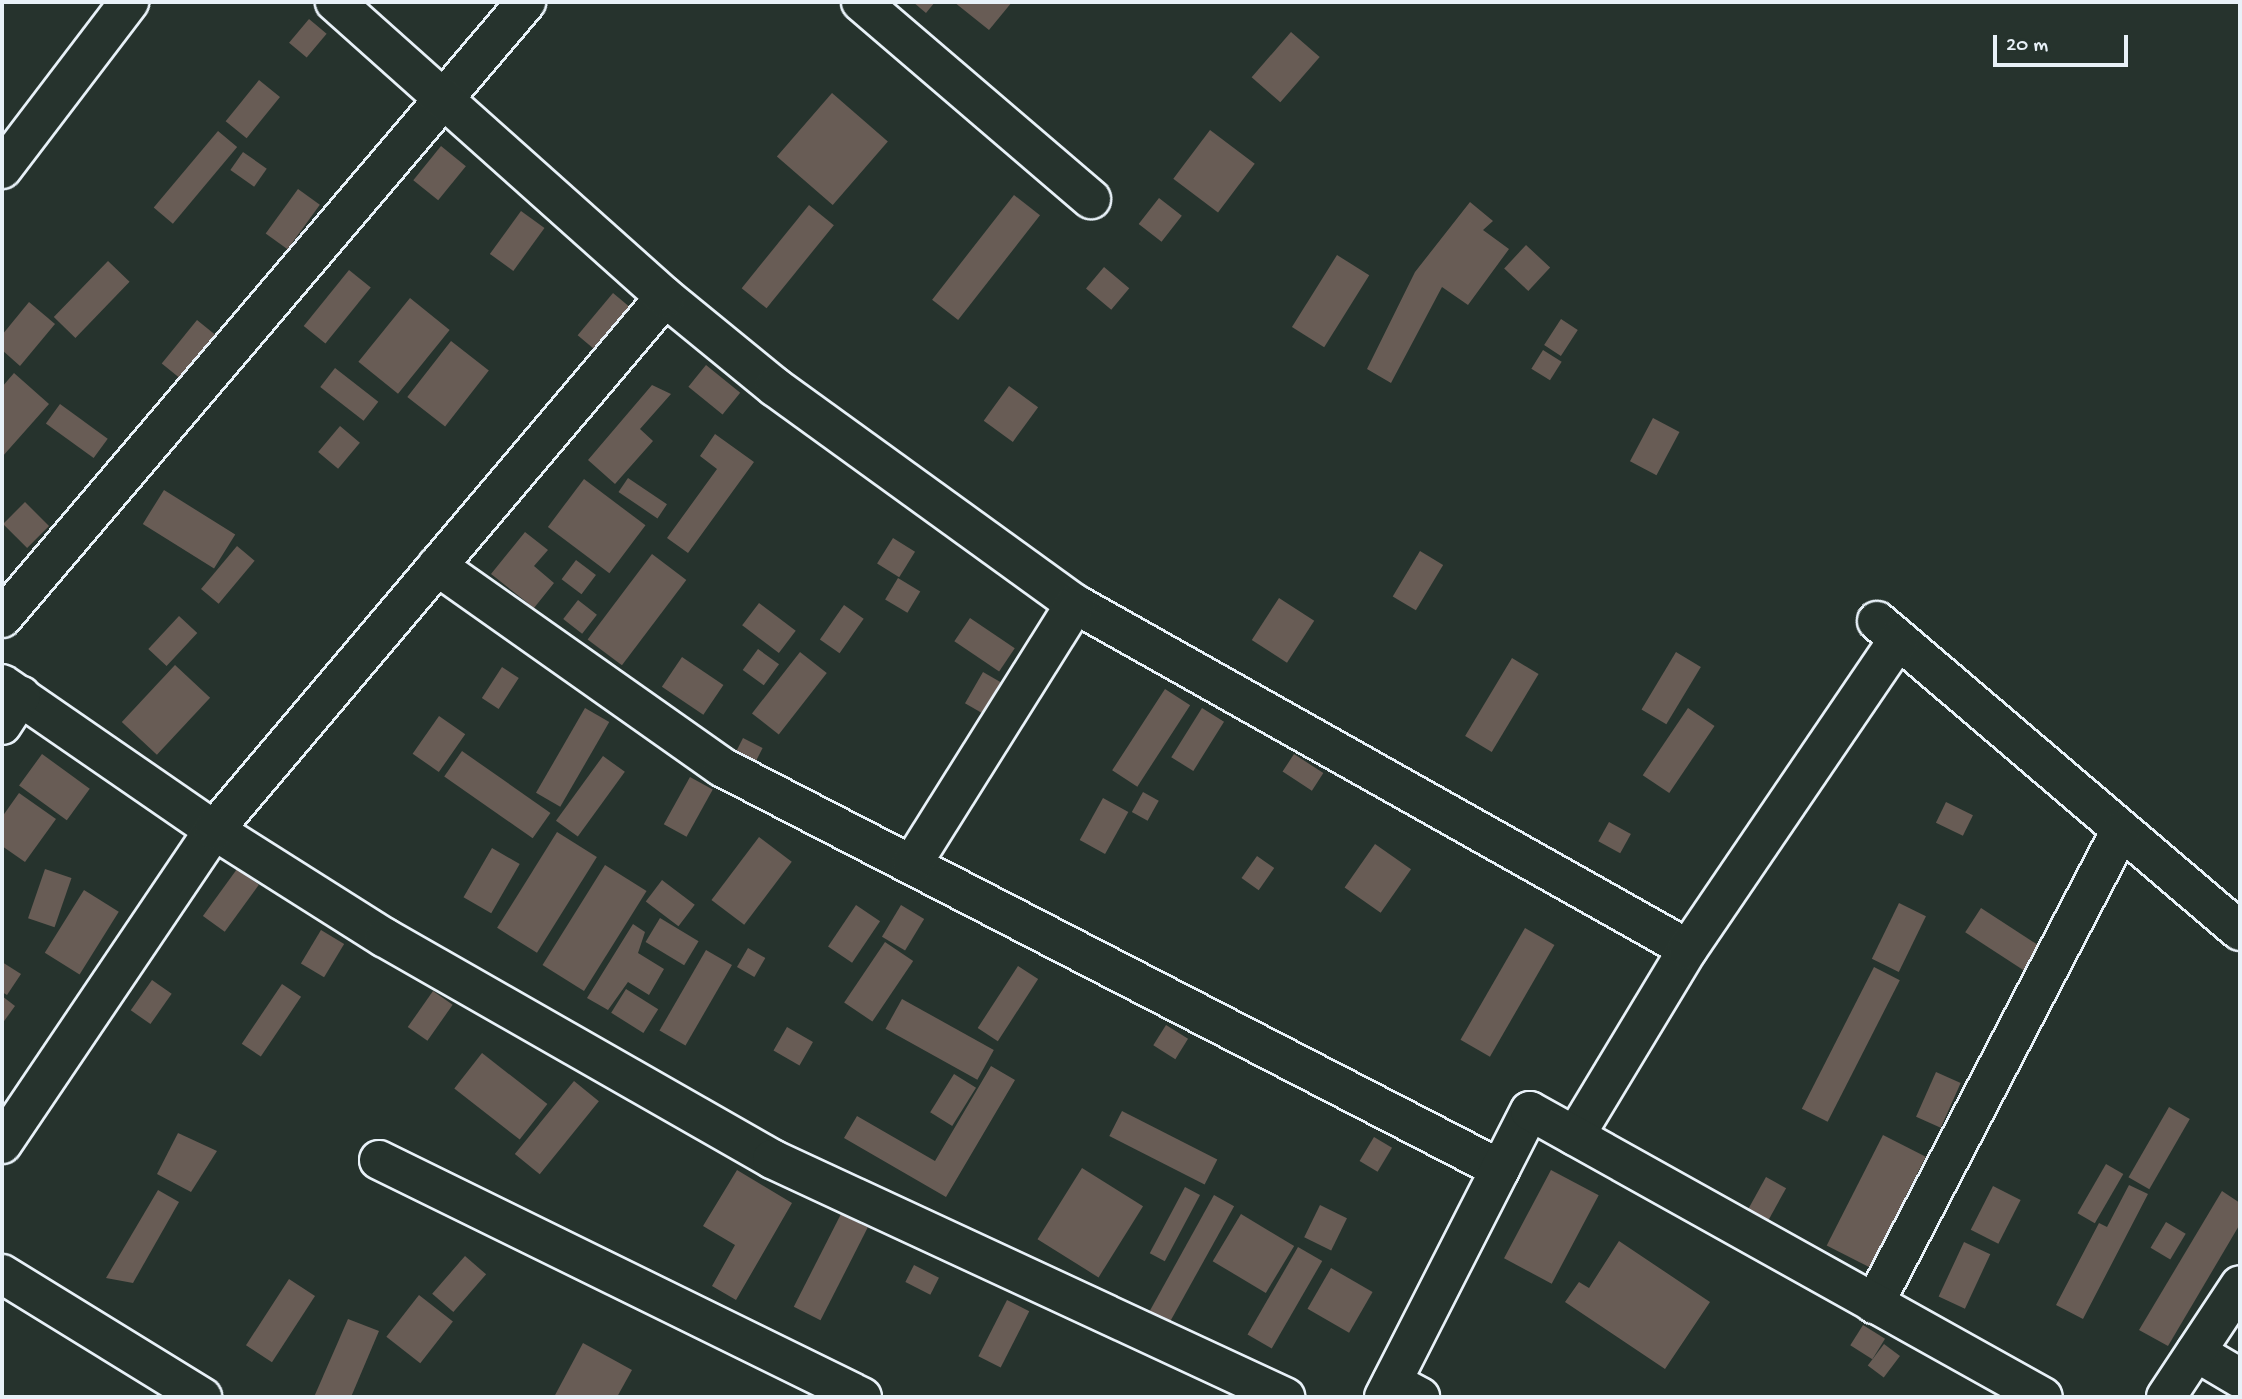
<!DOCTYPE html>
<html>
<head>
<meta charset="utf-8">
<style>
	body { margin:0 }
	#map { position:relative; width:2242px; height:1399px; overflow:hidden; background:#26332d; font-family:"Gochi Hand",sans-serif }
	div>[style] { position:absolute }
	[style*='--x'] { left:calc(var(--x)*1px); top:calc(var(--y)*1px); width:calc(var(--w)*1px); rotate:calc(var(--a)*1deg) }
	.building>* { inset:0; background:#685c55; transform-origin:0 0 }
	.roads { filter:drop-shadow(2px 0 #e8f1f8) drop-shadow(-2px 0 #e8f1f8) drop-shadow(0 2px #e8f1f8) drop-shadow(0 -2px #e8f1f8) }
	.minor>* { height:38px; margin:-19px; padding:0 19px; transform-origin:19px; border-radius:19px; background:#26332d }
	span { translate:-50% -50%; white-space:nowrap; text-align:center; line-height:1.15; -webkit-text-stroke:6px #26332d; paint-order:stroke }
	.frame { position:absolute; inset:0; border:4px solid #e8f1f8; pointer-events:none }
	.scale { position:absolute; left:1993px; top:35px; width:135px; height:32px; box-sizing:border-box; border:4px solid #e8f1f8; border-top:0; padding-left:9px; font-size:21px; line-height:24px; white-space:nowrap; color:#e8f1f8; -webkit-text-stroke:5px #26332d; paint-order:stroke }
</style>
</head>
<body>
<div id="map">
	<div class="building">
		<i style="clip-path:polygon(913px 2px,935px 2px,926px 13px)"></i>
		<i style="clip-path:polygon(954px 2px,1012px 2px,989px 30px)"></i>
		<i style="left:309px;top:19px;width:23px;height:31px;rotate:40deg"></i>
		<i style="left:1291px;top:32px;width:38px;height:60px;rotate:41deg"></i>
		<i style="left:259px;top:80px;width:27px;height:53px;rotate:39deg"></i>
		<i style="left:832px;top:93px;width:74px;height:84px;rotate:41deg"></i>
		<i style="left:1210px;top:130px;width:56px;height:61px;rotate:37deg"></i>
		<i style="left:218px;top:131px;width:25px;height:100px;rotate:40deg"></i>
		<i style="left:441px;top:146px;width:32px;height:44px;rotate:39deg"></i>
		<i style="left:243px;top:152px;width:29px;height:22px;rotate:35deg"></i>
		<i style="left:298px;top:189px;width:27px;height:55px;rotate:36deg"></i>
		<i style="left:1014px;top:195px;width:33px;height:133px;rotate:38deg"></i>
		<i style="left:1159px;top:198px;width:29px;height:33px;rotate:38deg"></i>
		<i style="clip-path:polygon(1470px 202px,1493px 221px,1483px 230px,1509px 249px,1468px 305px,1442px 287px,1391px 383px,1367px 369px,1415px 272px)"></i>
		<i style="left:809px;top:205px;width:32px;height:107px;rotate:39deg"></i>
		<i style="left:521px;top:211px;width:29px;height:53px;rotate:36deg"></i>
		<i style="left:1526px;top:245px;width:33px;height:32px;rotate:43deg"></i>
		<i style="left:1337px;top:255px;width:38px;height:85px;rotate:32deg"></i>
		<i style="left:108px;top:261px;width:30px;height:78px;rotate:44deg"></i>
		<i style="left:1104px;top:267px;width:33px;height:28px;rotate:40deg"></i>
		<i style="left:349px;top:270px;width:28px;height:72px;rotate:39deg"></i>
		<i style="left:613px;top:293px;width:23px;height:55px;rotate:40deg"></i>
		<i style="left:410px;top:298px;width:51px;height:82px;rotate:39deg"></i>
		<i style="clip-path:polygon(29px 302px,55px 324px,20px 366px,2px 350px,2px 335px)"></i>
		<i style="left:1561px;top:319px;width:20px;height:31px;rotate:33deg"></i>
		<i style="left:197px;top:320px;width:27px;height:56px;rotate:39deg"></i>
		<i style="left:451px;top:341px;width:48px;height:71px;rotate:38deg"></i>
		<i style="left:1543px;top:350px;width:22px;height:22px;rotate:32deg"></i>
		<i style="left:706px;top:365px;width:44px;height:28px;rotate:39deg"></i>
		<i style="left:335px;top:368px;width:55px;height:24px;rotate:38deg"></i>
		<i style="clip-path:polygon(14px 373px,49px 404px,2px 457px,2px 387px)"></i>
		<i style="clip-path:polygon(652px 385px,671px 394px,640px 429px,653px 441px,615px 484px,588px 460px)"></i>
		<i style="left:1009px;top:386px;width:36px;height:43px;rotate:36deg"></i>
		<i style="left:60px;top:404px;width:59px;height:24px;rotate:36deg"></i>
		<i style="left:1653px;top:418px;width:30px;height:49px;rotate:28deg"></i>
		<i style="left:340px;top:426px;width:26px;height:34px;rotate:40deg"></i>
		<i style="clip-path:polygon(715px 434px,754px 462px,688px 553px,667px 538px,717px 469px,700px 456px)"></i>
		<i style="left:628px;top:478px;width:47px;height:17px;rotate:34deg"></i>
		<i style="left:584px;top:479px;width:77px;height:60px;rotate:37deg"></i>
		<i style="left:164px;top:490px;width:84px;height:40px;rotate:32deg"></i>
		<i style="left:25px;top:502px;width:34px;height:31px;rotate:45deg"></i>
		<i style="clip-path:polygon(525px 532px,548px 550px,534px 566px,554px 583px,534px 608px,491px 574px)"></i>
		<i style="left:893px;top:538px;width:26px;height:30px;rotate:32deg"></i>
		<i style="left:237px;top:546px;width:23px;height:56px;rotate:40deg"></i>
		<i style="left:1420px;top:551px;width:27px;height:53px;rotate:31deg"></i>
		<i style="left:652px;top:554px;width:43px;height:107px;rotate:37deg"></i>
		<i style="left:576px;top:560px;width:25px;height:24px;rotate:37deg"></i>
		<i style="left:898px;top:578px;width:26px;height:25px;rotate:31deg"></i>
		<i style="left:1279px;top:598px;width:42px;height:50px;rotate:33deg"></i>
		<i style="left:578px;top:600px;width:24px;height:24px;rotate:38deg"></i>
		<i style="left:759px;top:603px;width:46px;height:28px;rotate:37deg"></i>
		<i style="left:844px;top:605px;width:24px;height:42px;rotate:35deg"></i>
		<i style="left:179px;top:616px;width:25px;height:45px;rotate:43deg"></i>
		<i style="left:970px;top:618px;width:54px;height:28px;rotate:34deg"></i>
		<i style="left:758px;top:649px;width:26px;height:26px;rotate:36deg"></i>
		<i style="left:800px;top:652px;width:34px;height:78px;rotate:38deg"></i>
		<i style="left:1676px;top:652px;width:29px;height:67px;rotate:31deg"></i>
		<i style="left:682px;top:657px;width:50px;height:36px;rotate:34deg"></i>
		<i style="left:1512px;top:658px;width:31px;height:91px;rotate:31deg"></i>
		<i style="left:175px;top:665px;width:48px;height:78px;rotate:43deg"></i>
		<i style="left:502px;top:667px;width:20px;height:37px;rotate:33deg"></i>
		<i style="left:983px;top:672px;width:22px;height:36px;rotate:30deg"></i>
		<i style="left:1165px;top:689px;width:30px;height:97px;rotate:33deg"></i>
		<i style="left:585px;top:708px;width:28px;height:98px;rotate:30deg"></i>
		<i style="left:1202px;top:708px;width:26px;height:58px;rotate:32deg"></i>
		<i style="left:1688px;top:708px;width:32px;height:81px;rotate:34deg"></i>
		<i style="left:439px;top:716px;width:32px;height:46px;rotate:35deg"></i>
		<i style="left:743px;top:738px;width:22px;height:24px;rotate:27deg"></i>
		<i style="left:462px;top:751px;width:108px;height:31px;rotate:35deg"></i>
		<i style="left:42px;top:754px;width:59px;height:39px;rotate:36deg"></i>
		<i style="left:1294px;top:754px;width:35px;height:21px;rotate:33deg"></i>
		<i style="left:603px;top:756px;width:27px;height:80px;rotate:36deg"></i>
		<i style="left:690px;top:777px;width:26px;height:54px;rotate:29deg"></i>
		<i style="left:1143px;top:792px;width:18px;height:23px;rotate:29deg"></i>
		<i style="clip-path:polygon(19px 793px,56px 819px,25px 862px,2px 846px,2px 817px)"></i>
		<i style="left:1103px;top:798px;width:29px;height:48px;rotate:29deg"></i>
		<i style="left:1946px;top:802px;width:30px;height:23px;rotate:26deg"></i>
		<i style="left:1609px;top:822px;width:25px;height:22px;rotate:29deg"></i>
		<i style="left:557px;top:832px;width:47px;height:113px;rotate:32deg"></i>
		<i style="left:759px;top:837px;width:41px;height:79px;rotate:37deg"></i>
		<i style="left:1375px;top:844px;width:44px;height:53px;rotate:35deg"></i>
		<i style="left:492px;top:848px;width:32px;height:57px;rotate:30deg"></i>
		<i style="left:1257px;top:856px;width:21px;height:27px;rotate:35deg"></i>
		<i style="left:605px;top:865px;width:49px;height:118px;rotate:32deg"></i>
		<i style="left:45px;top:869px;width:28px;height:52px;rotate:19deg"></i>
		<i style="left:237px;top:869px;width:27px;height:58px;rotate:36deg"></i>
		<i style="left:662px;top:880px;width:41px;height:27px;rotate:37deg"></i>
		<i style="left:84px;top:890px;width:41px;height:74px;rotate:32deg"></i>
		<i style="left:1899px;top:903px;width:30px;height:62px;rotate:26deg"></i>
		<i style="left:856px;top:905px;width:29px;height:50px;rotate:34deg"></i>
		<i style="left:901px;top:905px;width:27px;height:37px;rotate:31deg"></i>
		<i style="left:1981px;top:908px;width:71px;height:29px;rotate:33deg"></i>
		<i style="left:660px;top:918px;width:45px;height:28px;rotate:31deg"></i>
		<i style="clip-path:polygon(633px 924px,645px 932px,638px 953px,664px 969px,649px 995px,628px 982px,608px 1010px,587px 998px)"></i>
		<i style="left:1525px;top:928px;width:34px;height:129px;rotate:30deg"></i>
		<i style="left:321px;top:930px;width:27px;height:39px;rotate:31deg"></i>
		<i style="left:885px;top:942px;width:34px;height:73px;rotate:34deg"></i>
		<i style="left:748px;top:948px;width:20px;height:22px;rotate:30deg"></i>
		<i style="left:706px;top:950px;width:30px;height:93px;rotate:30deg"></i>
		<i style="clip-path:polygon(2px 962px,21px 974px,7px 995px,2px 992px)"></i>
		<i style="left:1018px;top:966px;width:24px;height:74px;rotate:33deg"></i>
		<i style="left:1874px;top:967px;width:29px;height:159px;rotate:27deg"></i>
		<i style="left:152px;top:980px;width:24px;height:37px;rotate:35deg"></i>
		<i style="left:282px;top:984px;width:23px;height:72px;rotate:34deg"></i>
		<i style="left:626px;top:989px;width:38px;height:28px;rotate:32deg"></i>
		<i style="left:433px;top:991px;width:24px;height:44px;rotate:35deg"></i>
		<i style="clip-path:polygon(2px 996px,15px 1006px,2px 1024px)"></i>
		<i style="left:902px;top:999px;width:105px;height:34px;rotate:29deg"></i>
		<i style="left:1166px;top:1025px;width:26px;height:24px;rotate:32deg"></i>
		<i style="left:787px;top:1027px;width:30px;height:27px;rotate:30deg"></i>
		<i style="left:482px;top:1053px;width:83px;height:45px;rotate:38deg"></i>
		<i style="clip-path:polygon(991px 1066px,1015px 1080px,946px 1197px,844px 1138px,857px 1116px,935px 1161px)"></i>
		<i style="left:1936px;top:1072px;width:27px;height:49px;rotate:24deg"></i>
		<i style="left:954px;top:1074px;width:26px;height:45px;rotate:32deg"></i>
		<i style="left:574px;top:1081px;width:32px;height:94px;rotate:39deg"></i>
		<i style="left:2169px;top:1107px;width:24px;height:81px;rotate:30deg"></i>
		<i style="left:1122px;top:1111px;width:107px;height:28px;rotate:27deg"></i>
		<i style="clip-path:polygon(178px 1133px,217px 1151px,191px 1192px,157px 1174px)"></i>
		<i style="left:1883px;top:1135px;width:48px;height:124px;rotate:27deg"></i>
		<i style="left:1374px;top:1137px;width:21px;height:28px;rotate:31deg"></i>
		<i style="left:2106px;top:1164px;width:20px;height:57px;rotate:30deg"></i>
		<i style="left:1082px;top:1168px;width:72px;height:84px;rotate:32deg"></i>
		<i style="clip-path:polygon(737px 1170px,792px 1203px,736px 1300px,712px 1286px,735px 1245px,703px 1226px)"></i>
		<i style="left:1551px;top:1170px;width:54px;height:100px;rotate:28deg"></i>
		<i style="left:1766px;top:1177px;width:23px;height:52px;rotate:29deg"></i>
		<i style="clip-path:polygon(2129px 1185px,2148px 1194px,2083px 1319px,2056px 1305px,2099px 1223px,2107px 1227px)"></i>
		<i style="left:1993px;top:1186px;width:31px;height:49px;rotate:27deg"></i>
		<i style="left:1185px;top:1187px;width:17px;height:75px;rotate:28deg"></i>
		<i style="clip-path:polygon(158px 1190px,179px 1202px,133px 1283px,106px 1278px)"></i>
		<i style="clip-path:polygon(2222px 1191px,2240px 1203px,2240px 1224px,2168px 1346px,2139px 1330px)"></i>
		<i style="left:1214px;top:1195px;width:23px;height:144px;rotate:29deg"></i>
		<i style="left:1320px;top:1205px;width:30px;height:36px;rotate:26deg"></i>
		<i style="left:841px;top:1214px;width:30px;height:104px;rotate:27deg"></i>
		<i style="left:1241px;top:1214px;width:62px;height:55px;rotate:31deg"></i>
		<i style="left:2166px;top:1222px;width:23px;height:30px;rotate:31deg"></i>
		<i style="clip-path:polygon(1619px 1241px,1710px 1302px,1665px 1369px,1565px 1302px,1579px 1282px,1589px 1288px)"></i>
		<i style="left:1964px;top:1242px;width:29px;height:60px;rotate:25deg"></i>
		<i style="left:1298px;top:1247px;width:28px;height:101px;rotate:30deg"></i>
		<i style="left:465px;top:1256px;width:28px;height:50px;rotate:41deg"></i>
		<i style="left:914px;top:1265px;width:28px;height:19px;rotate:27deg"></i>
		<i style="left:1331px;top:1268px;width:48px;height:47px;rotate:30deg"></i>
		<i style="left:289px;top:1279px;width:31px;height:79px;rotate:33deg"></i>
		<i style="left:419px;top:1295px;width:43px;height:53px;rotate:38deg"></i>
		<i style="left:1007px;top:1300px;width:25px;height:63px;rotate:27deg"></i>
		<i style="clip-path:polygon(348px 1319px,379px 1331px,351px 1397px,314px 1397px)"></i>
		<i style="left:1863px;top:1325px;width:26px;height:24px;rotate:32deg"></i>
		<i style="clip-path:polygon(583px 1343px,632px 1370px,617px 1397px,554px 1397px)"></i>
		<i style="left:1884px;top:1344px;width:20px;height:27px;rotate:37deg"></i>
	</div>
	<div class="roads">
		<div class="minor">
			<i style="--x:861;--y:2;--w:303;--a:40.6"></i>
			<i style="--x:2;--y:169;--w:210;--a:-52.7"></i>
			<i style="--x:665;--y:297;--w:142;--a:39.3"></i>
			<i style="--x:775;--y:387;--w:370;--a:35.9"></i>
			<i style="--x:1075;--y:604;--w:703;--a:29.37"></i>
			<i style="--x:437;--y:566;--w:349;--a:35.2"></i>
			<i style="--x:722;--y:767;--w:876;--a:27.33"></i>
			<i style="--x:2;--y:618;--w:809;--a:-49.61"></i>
			<i style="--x:1877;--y:621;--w:477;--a:40.5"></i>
			<i style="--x:2;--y:684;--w:257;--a:34.6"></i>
			<i style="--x:214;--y:830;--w:202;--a:32.3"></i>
			<i style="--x:385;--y:938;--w:446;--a:29.7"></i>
			<i style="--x:772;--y:1159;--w:566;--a:24.89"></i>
			<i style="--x:2;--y:725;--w:35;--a:-57"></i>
			<i style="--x:912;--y:864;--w:307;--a:-57.9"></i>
			<i style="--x:1575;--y:1136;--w:218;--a:-58.9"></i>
			<i style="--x:1688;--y:949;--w:374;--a:-55.8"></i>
			<i style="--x:2;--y:1144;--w:379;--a:-56"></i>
			<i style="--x:214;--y:830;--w:698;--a:-49.76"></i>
			<i style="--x:665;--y:297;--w:443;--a:-138.2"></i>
			<i style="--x:379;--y:1160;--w:538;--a:26.14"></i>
			<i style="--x:2;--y:1274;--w:235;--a:31.6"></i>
			<i style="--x:1874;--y:1304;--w:534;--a:-62.48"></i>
			<i style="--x:2196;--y:1352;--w:51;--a:30.6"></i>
			<i style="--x:1392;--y:1382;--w:32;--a:28"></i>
			<i style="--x:1384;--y:1397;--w:321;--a:-63"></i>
			<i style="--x:1530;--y:1111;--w:587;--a:29.14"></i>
			<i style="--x:2166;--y:1397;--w:134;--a:-56.5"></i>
		</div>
	</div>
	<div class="frame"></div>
	<div class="scale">20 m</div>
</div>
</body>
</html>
